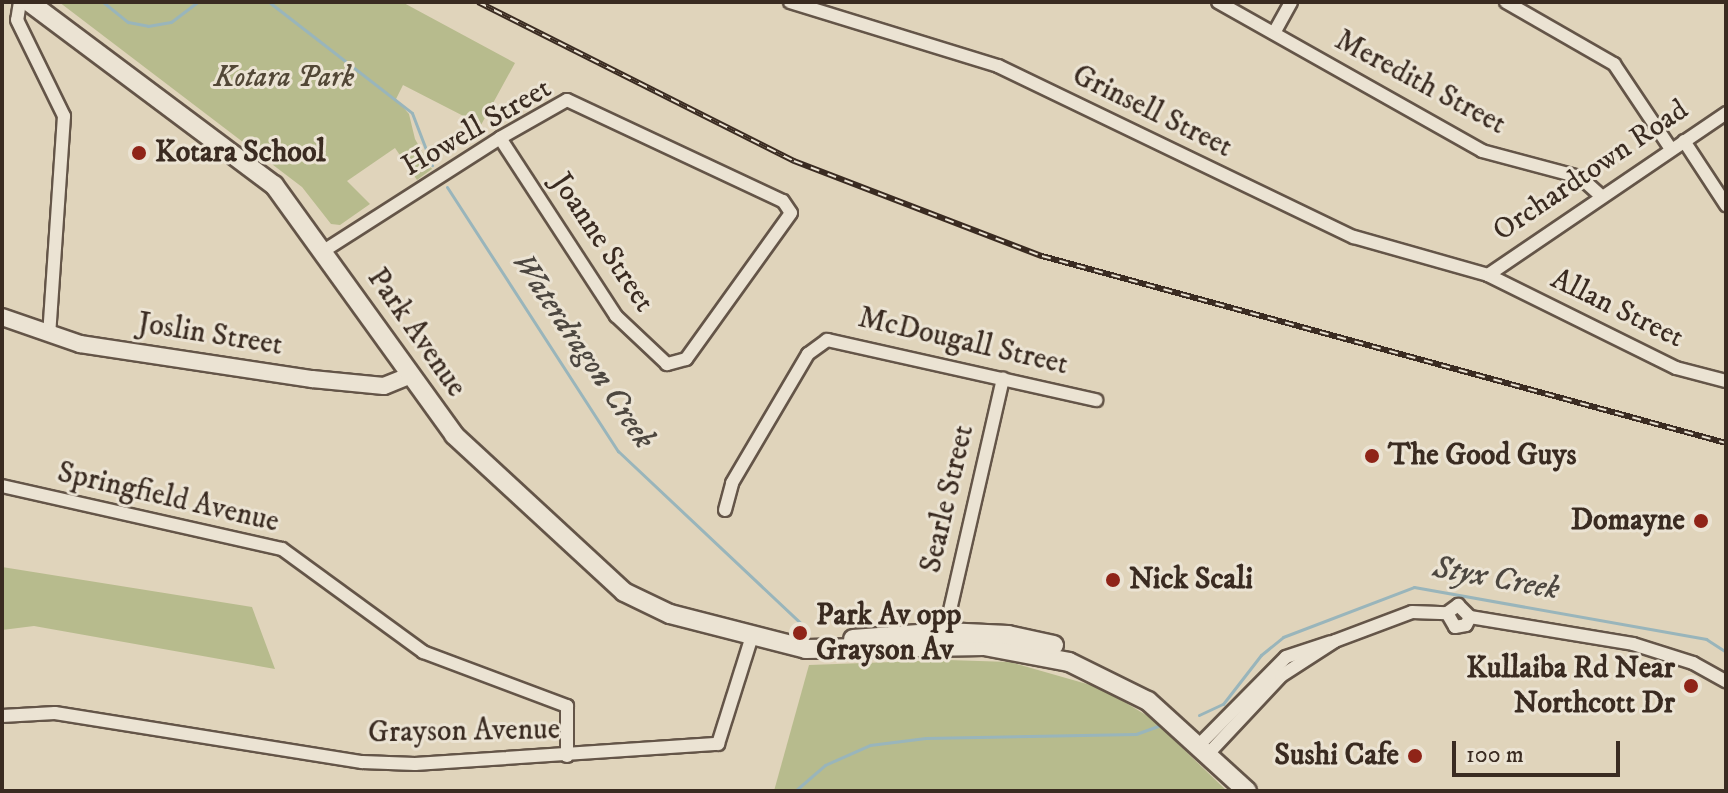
<!DOCTYPE html>
<html>
<head>
<meta charset="utf-8">
<style>
	body { margin:0 }
	#map { position:relative; width:1728px; height:793px; overflow:hidden; background:#e0d4bb; font-family:"IM FELL DW Pica",serif }
	div>[style] { position:absolute }
	[style*='--x'] { left:calc(var(--x)*1px); top:calc(var(--y)*1px); width:calc(var(--w)*1px); rotate:calc(var(--a)*1deg) }
	.green>* { inset:0; background:#b7bb8d }
	.stream>* { height:3px; margin:-1.5px; padding:0 1.5px; transform-origin:1.5px; border-radius:1.5px; background:#99b5bb }
	.roads { filter:drop-shadow(2px 0 #645548) drop-shadow(-2px 0 #645548) drop-shadow(0 2px #645548) drop-shadow(0 -2px #645548) }
	.minor>* { height:12px; margin:-6px; padding:0 6px; transform-origin:6px; border-radius:6px; background:#ebe3d3 }
	.tertiary>* { height:16px; margin:-8px; padding:0 8px; transform-origin:8px; border-radius:8px; background:#ebe3d3 }
	.secondary>* { height:18px; margin:-9px; padding:0 9px; transform-origin:9px; border-radius:9px; background:#ebe3d3 }
	.rail>* { height:6px; margin-top:-3px; transform-origin:0; background:repeating-linear-gradient(90deg,#ebe3d3 0 9px,#3a2b21 0 18px); box-sizing:border-box; border-block:2px solid #3a2b21 }
	.dots>* { width:22px; height:22px; translate:-50% -50%; box-sizing:border-box; border:4px solid #ebe3d3; border-radius:50% }
	span { translate:-50% -50%; white-space:nowrap; text-align:center; line-height:1.15; -webkit-text-stroke:6px #ebe3d3; paint-order:stroke }
	.park-label { font-size:30px; color:#534837; font-style:italic }
	.street-label { font-size:30px; color:#3a2b21 }
	.poi-label { font-size:30px; color:#3a2b21; font-weight:700 }
	.left { translate:0 -50%; text-align:left }
	.right { translate:-100% -50%; text-align:right }
	.water-label { font-size:32px; color:#4d4740; font-style:italic }
	.frame { position:absolute; inset:0; border:4px solid #3a2b21; pointer-events:none }
	.scale { position:absolute; left:1452px; top:741px; width:168px; height:36px; box-sizing:border-box; border:4px solid #3a2b21; border-top:0; padding-left:10px; font-size:24px; line-height:28px; white-space:nowrap; color:#3a2b21; -webkit-text-stroke:6px #ebe3d3; paint-order:stroke }
</style>
</head>
<body>
<div id="map">
	<div class="green">
		<i style="clip-path:polygon(59px 2px,402px 2px,515px 63px,481px 125px,403px 85px,396px 99px,409px 114px,415px 139px,432px 169px,417px 180px,395px 148px,347px 181px,370px 204px,340px 225px,331px 224px,302px 187px)"></i>
		<i style="clip-path:polygon(2px 567px,252px 607px,275px 669px,34px 626px,2px 630px)"></i>
		<i style="clip-path:polygon(948px 660px,1010px 662px,1101px 688px,1151px 718px,1227px 791px,774px 791px,809px 665px)"></i>
	</div>
	<div class="stream">
		<i style="--x:103;--y:2;--w:32;--a:39"></i>
		<i style="--x:128;--y:22;--w:20;--a:11"></i>
		<i style="--x:148;--y:26;--w:23;--a:-10"></i>
		<i style="--x:171;--y:22;--w:34;--a:-37"></i>
		<i style="--x:269;--y:2;--w:181;--a:37.8"></i>
		<i style="--x:412;--y:113;--w:56;--a:69"></i>
		<i style="--x:447;--y:187;--w:315;--a:57.1"></i>
		<i style="--x:618;--y:451;--w:255;--a:43.3"></i>
		<i style="--x:1199;--y:715;--w:26;--a:-25"></i>
		<i style="--x:1223;--y:704;--w:62;--a:-52.2"></i>
		<i style="--x:1261;--y:655;--w:28;--a:-39"></i>
		<i style="--x:1283;--y:637;--w:140;--a:-20.9"></i>
		<i style="--x:1414;--y:587;--w:297;--a:10.1"></i>
		<i style="--x:1706;--y:639;--w:24;--a:33"></i>
		<i style="--x:795;--y:791;--w:40;--a:-41"></i>
		<i style="--x:825;--y:765;--w:49;--a:-24"></i>
		<i style="--x:870;--y:745;--w:56;--a:-7.1"></i>
		<i style="--x:926;--y:738;--w:210;--a:-1.1"></i>
		<i style="--x:1136;--y:734;--w:27;--a:-20"></i>
	</div>
	<div class="roads">
		<div class="minor">
			<i style="--x:20;--y:2;--w:18;--a:99"></i>
			<i style="--x:17;--y:20;--w:107;--a:63.9"></i>
			<i style="--x:64;--y:116;--w:219;--a:93.9"></i>
			<i style="--x:790;--y:2;--w:218;--a:17.1"></i>
			<i style="--x:998;--y:66;--w:395;--a:25.7"></i>
			<i style="--x:1354;--y:237;--w:139;--a:15.8"></i>
			<i style="--x:1488;--y:275;--w:210;--a:26.3"></i>
			<i style="--x:1676;--y:368;--w:52;--a:14.6"></i>
			<i style="--x:1218;--y:2;--w:303;--a:29.4"></i>
			<i style="--x:1482;--y:151;--w:101;--a:14.9"></i>
			<i style="--x:1580;--y:177;--w:28;--a:42"></i>
			<i style="--x:1506;--y:2;--w:125;--a:29.9"></i>
			<i style="--x:1614;--y:64;--w:102;--a:56.2"></i>
			<i style="--x:1274;--y:33;--w:35;--a:-61"></i>
			<i style="--x:1684;--y:141;--w:77;--a:56.7"></i>
			<i style="--x:325;--y:250;--w:208;--a:-32.6"></i>
			<i style="--x:500;--y:138;--w:77;--a:-29.6"></i>
			<i style="--x:567;--y:100;--w:238;--a:25.1"></i>
			<i style="--x:783;--y:201;--w:14;--a:56"></i>
			<i style="--x:791;--y:213;--w:180;--a:125.7"></i>
			<i style="--x:686;--y:359;--w:20;--a:165"></i>
			<i style="--x:667;--y:364;--w:70;--a:-136.7"></i>
			<i style="--x:616;--y:316;--w:212;--a:-123.1"></i>
			<i style="--x:1488;--y:275;--w:288;--a:-34.2"></i>
			<i style="--x:2;--y:486;--w:287;--a:12.7"></i>
			<i style="--x:282;--y:549;--w:175;--a:36.1"></i>
			<i style="--x:423;--y:652;--w:154;--a:20.6"></i>
			<i style="--x:567;--y:706;--w:50;--a:90"></i>
			<i style="--x:725;--y:510;--w:28;--a:-75"></i>
			<i style="--x:732;--y:483;--w:150;--a:-59.5"></i>
			<i style="--x:808;--y:354;--w:24;--a:-36"></i>
			<i style="--x:827;--y:340;--w:276;--a:12.6"></i>
			<i style="--x:1447;--y:613;--w:16;--a:60"></i>
			<i style="--x:1455;--y:627;--w:11;--a:-10"></i>
			<i style="--x:1466;--y:625;--w:9;--a:-63"></i>
			<i style="--x:1470;--y:617;--w:165;--a:9.4"></i>
			<i style="--x:1633;--y:644;--w:63;--a:17.6"></i>
			<i style="--x:1693;--y:663;--w:38;--a:29"></i>
			<i style="--x:945;--y:632;--w:260;--a:-77.1"></i>
			<i style="--x:2;--y:716;--w:53;--a:-3.2"></i>
			<i style="--x:55;--y:713;--w:311;--a:9.1"></i>
			<i style="--x:362;--y:762;--w:53;--a:2.2"></i>
			<i style="--x:415;--y:764;--w:304;--a:-3.8"></i>
			<i style="--x:718;--y:744;--w:116;--a:-72.5"></i>
			<i style="--x:1200;--y:744;--w:122;--a:-45.3"></i>
			<i style="--x:1286;--y:657;--w:47;--a:-18.4"></i>
			<i style="--x:1209;--y:753;--w:105;--a:-46.9"></i>
			<i style="--x:1281;--y:676;--w:64;--a:-32.9"></i>
			<i style="--x:1335;--y:641;--w:82;--a:-20.6"></i>
			<i style="--x:1412;--y:612;--w:35;--a:2"></i>
			<i style="--x:1447;--y:613;--w:14;--a:-36"></i>
			<i style="--x:1458;--y:605;--w:17;--a:45"></i>
		</div>
		<div class="tertiary">
			<i style="--x:2;--y:317;--w:83;--a:19.1"></i>
			<i style="--x:80;--y:344;--w:235;--a:8.6"></i>
			<i style="--x:312;--y:379;--w:72;--a:5.6"></i>
			<i style="--x:384;--y:386;--w:29;--a:-22"></i>
		</div>
		<div class="secondary">
			<i style="--x:29;--y:2;--w:306;--a:36.8"></i>
			<i style="--x:274;--y:185;--w:308;--a:54.2"></i>
			<i style="--x:454;--y:435;--w:231;--a:42.7"></i>
			<i style="--x:624;--y:592;--w:51;--a:25.6"></i>
			<i style="--x:670;--y:614;--w:140;--a:14.4"></i>
			<i style="--x:806;--y:649;--w:178;--a:-1"></i>
			<i style="--x:984;--y:646;--w:86;--a:10.7"></i>
			<i style="--x:1069;--y:662;--w:88;--a:26.3"></i>
			<i style="--x:1148;--y:701;--w:134;--a:42.3"></i>
			<i style="--x:853;--y:639;--w:92;--a:-4.4"></i>
			<i style="--x:945;--y:632;--w:63;--a:2.7"></i>
			<i style="--x:1008;--y:635;--w:47;--a:12.3"></i>
		</div>
	</div>
	<div class="rail">
		<i style="--x:478;--y:2;--w:354;--a:26.7"></i>
		<i style="--x:794;--y:161;--w:266;--a:21"></i>
		<i style="--x:1042;--y:256;--w:709;--a:15.29"></i>
	</div>
	<div class="dots">
		<i style="left:139px;top:153px;background:#8f2418"></i>
		<i style="left:1372px;top:456px;background:#8f2418"></i>
		<i style="left:1701px;top:521px;background:#8f2418"></i>
		<i style="left:1113px;top:580px;background:#8f2418"></i>
		<i style="left:800px;top:633px;background:#8f2418"></i>
		<i style="left:1691px;top:686px;background:#8f2418"></i>
		<i style="left:1415px;top:756px;background:#8f2418"></i>
	</div>
	<div class="park-label">
		<span style="left:284px;top:78px">Kotara Park</span>
	</div>
	<div class="street-label">
		<span style="left:1420px;top:83px;rotate:28deg">Meredith Street</span>
		<span style="left:1152px;top:112px;rotate:26deg">Grinsell Street</span>
		<span style="left:477px;top:128px;rotate:-30deg">Howell Street</span>
		<span style="left:1591px;top:171px;rotate:-34deg">Orchardtown Road</span>
		<span style="left:602px;top:243px;rotate:56deg">Joanne Street</span>
		<span style="left:1617px;top:309px;rotate:26deg">Allan Street</span>
		<span style="left:416px;top:333px;rotate:55deg">Park Avenue</span>
		<span style="left:210px;top:335px;rotate:9deg">Joslin Street</span>
		<span style="left:963px;top:342px;rotate:13deg">McDougall Street</span>
		<span style="left:168px;top:498px;rotate:13deg">Springfield Avenue</span>
		<span style="left:948px;top:499px;rotate:-77deg">Searle Street</span>
		<span style="left:464px;top:732px;rotate:-1deg">Grayson Avenue</span>
	</div>
	<div class="poi-label">
		<span class="left" style="left:155px;top:153px">Kotara School</span>
		<span class="left" style="left:1388px;top:456px">The Good Guys</span>
		<span class="right" style="left:1685px;top:521px">Domayne</span>
		<span class="left" style="left:1129px;top:580px">Nick Scali</span>
		<span class="left" style="left:816px;top:633px">Park Av opp<br>Grayson Av</span>
		<span class="right" style="left:1675px;top:686px">Kullaiba Rd Near<br>Northcott Dr</span>
		<span class="right" style="left:1399px;top:756px">Sushi Cafe</span>
	</div>
	<div class="water-label">
		<span style="left:583px;top:351px;rotate:56deg">Waterdragon Creek</span>
		<span style="left:1496px;top:579px;rotate:10deg">Styx Creek</span>
	</div>
	<div class="frame"></div>
	<div class="scale">100 m</div>
</div>
</body>
</html>
